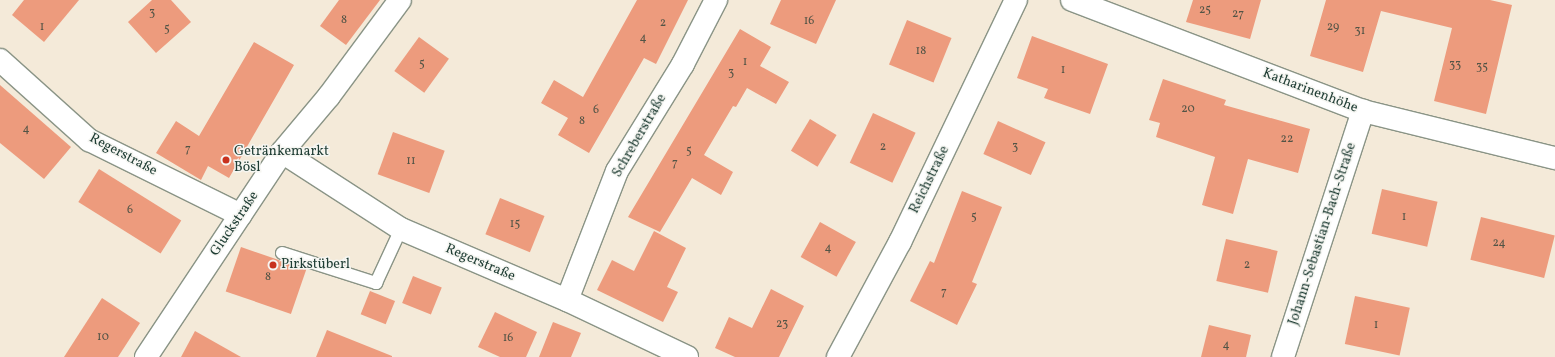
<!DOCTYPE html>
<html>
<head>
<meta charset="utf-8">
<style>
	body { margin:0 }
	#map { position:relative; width:1555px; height:357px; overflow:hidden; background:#f4ead9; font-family:Vollkorn,serif }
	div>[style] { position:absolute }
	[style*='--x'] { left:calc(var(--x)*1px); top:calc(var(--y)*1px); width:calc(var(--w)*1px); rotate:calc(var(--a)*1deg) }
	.building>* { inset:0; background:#ed9b7d; transform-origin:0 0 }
	.roads { filter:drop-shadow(1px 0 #8a9486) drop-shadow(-1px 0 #8a9486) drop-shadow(0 1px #8a9486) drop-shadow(0 -1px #8a9486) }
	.lane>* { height:12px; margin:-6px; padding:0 6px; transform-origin:6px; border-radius:6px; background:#fff }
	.street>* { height:22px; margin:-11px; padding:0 11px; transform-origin:11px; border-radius:11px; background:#fff }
	.dots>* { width:11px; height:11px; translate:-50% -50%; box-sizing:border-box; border:2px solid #f6f6f2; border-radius:50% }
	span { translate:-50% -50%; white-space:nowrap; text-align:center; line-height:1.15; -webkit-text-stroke:3px #f6f6f2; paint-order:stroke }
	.number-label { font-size:12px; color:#525446 }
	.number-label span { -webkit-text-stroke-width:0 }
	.street-label { font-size:14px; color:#1f3d34 }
	.poi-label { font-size:14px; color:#1f3d34 }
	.left { translate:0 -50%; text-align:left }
</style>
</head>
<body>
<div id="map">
	<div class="building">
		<i style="clip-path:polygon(24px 0,79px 0,44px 42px,12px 15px)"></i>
		<i style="clip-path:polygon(152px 0,171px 0,191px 22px,156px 53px,128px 22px)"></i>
		<i style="clip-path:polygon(339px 0,380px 0,346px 45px,320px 26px)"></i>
		<i style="clip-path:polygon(637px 0,688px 0,656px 64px,644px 58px,589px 153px,558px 135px,568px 118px,541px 103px,554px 80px,583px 97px)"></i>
		<i style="clip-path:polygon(781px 0,836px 0,816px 44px,770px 24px)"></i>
		<i style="clip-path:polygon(1193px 0,1261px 0,1250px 39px,1186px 22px)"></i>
		<i style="clip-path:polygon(1326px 0,1490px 0,1512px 5px,1486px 114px,1434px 101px,1452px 28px,1381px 11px,1363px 72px,1310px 56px)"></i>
		<i style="left:907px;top:20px;width:48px;height:48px;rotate:22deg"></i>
		<i style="clip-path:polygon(740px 29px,771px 47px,760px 66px,789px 82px,776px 104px,747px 88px,736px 107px,733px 106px,704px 155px,733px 172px,721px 195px,692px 178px,660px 232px,628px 217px)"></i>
		<i style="clip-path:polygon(1032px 36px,1108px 64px,1090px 114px,1044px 98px,1048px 89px,1017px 78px)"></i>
		<i style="left:419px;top:37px;width:37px;height:42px;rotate:36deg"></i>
		<i style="clip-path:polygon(254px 42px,294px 65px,229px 178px,208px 166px,201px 180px,156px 153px,176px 121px,199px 136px)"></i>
		<i style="clip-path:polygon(1163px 79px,1226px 100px,1224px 105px,1310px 129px,1298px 173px,1248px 159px,1233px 214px,1202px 205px,1215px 157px,1156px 137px,1160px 123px,1149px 120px)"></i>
		<i style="clip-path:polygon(0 85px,71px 147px,44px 179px,0 143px)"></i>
		<i style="left:873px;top:113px;width:47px;height:55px;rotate:25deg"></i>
		<i style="left:810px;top:119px;width:31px;height:37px;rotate:31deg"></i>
		<i style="left:998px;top:121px;width:52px;height:36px;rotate:24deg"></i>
		<i style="left:393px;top:132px;width:55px;height:45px;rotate:20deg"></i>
		<i style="left:99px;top:169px;width:97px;height:39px;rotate:32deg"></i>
		<i style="left:1382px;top:189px;width:57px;height:46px;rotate:13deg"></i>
		<i style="clip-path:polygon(962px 191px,1002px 207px,972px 282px,977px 284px,957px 325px,910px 301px,930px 261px,934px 263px)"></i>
		<i style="left:500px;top:198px;width:48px;height:39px;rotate:22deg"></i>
		<i style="left:1481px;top:217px;width:76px;height:44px;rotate:14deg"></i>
		<i style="left:820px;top:222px;width:41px;height:40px;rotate:29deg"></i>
		<i style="clip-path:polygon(654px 231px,686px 248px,667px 287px,678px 292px,663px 322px,597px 290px,612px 260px,634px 271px)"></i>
		<i style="left:1226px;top:239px;width:53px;height:43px;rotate:13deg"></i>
		<i style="left:241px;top:247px;width:69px;height:47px;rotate:19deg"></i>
		<i style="left:413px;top:276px;width:31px;height:29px;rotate:22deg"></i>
		<i style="clip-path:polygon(771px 289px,804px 306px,779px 357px,735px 357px,715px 348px,729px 317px,752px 328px)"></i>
		<i style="left:370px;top:291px;width:27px;height:25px;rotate:22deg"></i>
		<i style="left:1355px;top:296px;width:56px;height:49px;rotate:12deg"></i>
		<i style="clip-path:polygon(102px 298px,140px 323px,118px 357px,64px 357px)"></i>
		<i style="clip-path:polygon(495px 312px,537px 332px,526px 357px,500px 357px,478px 347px)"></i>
		<i style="clip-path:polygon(553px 322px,581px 333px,571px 357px,539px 357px)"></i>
		<i style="clip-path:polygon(1209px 325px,1251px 335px,1246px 357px,1201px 357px)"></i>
		<i style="clip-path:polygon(327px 330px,392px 356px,392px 357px,316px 357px)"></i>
		<i style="clip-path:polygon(195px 331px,241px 357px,181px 357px)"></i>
	</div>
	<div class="roads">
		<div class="lane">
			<i style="--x:282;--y:253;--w:99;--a:17.7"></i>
			<i style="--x:376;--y:283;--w:60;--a:-65.2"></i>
		</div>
		<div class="street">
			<i style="--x:1072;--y:0;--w:311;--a:20.9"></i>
			<i style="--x:1363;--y:111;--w:198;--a:13.8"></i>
			<i style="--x:0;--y:60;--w:120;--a:42"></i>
			<i style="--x:89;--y:140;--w:169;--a:26.3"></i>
			<i style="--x:282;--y:152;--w:142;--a:32.9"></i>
			<i style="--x:401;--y:229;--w:181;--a:23.2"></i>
			<i style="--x:567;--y:300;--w:133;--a:25.4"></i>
			<i style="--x:567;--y:300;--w:138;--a:-68.8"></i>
			<i style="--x:617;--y:171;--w:126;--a:-58.3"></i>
			<i style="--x:683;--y:64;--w:72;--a:-62.7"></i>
			<i style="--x:146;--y:357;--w:246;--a:-56.4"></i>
			<i style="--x:282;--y:152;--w:73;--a:-50"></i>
			<i style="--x:329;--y:96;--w:119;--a:-53.5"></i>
			<i style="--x:838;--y:357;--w:131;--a:-61.7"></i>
			<i style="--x:900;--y:242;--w:268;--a:-64.4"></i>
			<i style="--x:1283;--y:357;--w:259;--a:-72"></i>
		</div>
	</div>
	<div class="dots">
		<i style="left:226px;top:160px;background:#c8321e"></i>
		<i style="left:273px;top:265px;background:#c8321e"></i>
	</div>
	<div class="number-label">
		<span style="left:1205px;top:11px">25</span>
		<span style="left:152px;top:14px">3</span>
		<span style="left:1238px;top:15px">27</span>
		<span style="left:344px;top:21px">8</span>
		<span style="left:809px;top:22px">16</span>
		<span style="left:663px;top:24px">2</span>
		<span style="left:42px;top:28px">1</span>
		<span style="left:1333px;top:28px">29</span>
		<span style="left:167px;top:30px">5</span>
		<span style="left:1360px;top:32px">31</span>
		<span style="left:643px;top:39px">4</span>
		<span style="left:921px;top:52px">18</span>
		<span style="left:745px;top:63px">1</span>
		<span style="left:422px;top:65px">5</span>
		<span style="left:1455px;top:66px">33</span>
		<span style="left:1482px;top:68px">35</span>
		<span style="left:1063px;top:71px">1</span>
		<span style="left:731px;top:74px">3</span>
		<span style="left:1188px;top:110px">20</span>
		<span style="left:596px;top:111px">6</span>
		<span style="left:582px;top:122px">8</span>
		<span style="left:26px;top:130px">4</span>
		<span style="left:1287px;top:140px">22</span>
		<span style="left:883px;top:148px">2</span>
		<span style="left:1015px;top:148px">3</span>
		<span style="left:188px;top:150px">7</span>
		<span style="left:689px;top:152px">5</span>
		<span style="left:411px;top:162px">11</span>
		<span style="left:675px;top:164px">7</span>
		<span style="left:130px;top:211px">6</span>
		<span style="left:974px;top:218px">5</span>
		<span style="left:1404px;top:218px">1</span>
		<span style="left:515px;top:225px">15</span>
		<span style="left:1499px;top:244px">24</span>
		<span style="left:828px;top:249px">4</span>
		<span style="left:1247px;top:266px">2</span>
		<span style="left:268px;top:278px">8</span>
		<span style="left:944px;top:293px">7</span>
		<span style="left:782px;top:325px">23</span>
		<span style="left:1376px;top:326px">1</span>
		<span style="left:103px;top:338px">10</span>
		<span style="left:508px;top:339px">16</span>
		<span style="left:1226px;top:346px">4</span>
	</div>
	<div class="street-label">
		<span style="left:1310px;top:91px;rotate:21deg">Katharinenhöhe</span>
		<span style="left:640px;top:136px;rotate:-60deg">Schreberstraße</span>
		<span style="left:123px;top:155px;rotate:28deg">Regerstraße</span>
		<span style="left:930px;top:180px;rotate:-64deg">Reichstraße</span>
		<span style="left:235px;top:224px;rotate:-56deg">Gluckstraße</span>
		<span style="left:1323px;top:234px;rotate:-72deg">Johann-Sebastian-Bach-Straße</span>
		<span style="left:480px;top:263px;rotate:23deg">Regerstraße</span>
	</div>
	<div class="poi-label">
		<span class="left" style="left:234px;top:160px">Getränkemarkt<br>Bösl</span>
		<span class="left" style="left:281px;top:265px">Pirkstüberl</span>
	</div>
</div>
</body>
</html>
